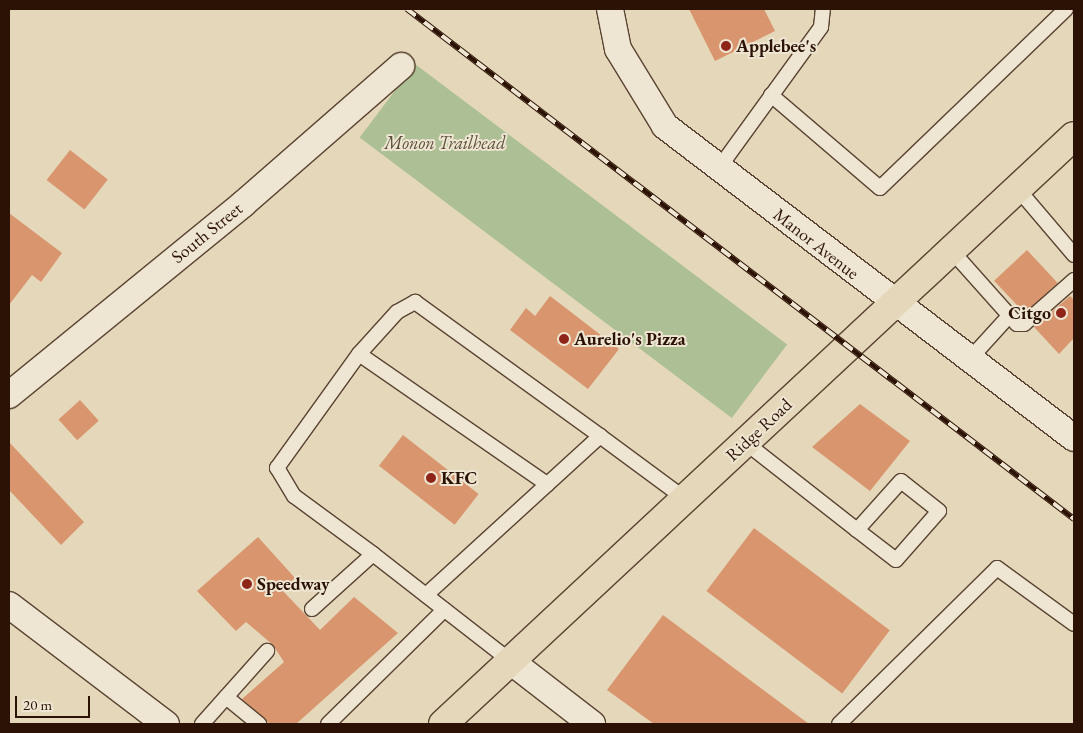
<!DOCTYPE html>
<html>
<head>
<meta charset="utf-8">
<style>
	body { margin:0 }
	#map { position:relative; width:1083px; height:733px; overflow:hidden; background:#e5d8ba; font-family:"EB Garamond",serif }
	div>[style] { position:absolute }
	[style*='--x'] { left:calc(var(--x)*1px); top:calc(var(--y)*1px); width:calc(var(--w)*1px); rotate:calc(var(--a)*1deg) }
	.green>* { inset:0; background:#adc095; transform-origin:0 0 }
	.building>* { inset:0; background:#d8956e; transform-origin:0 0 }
	.roads { filter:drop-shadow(1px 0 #5a4332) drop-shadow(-1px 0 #5a4332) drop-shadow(0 1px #5a4332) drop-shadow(0 -1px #5a4332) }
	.service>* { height:14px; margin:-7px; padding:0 7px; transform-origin:7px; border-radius:7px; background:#eee6d2 }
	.minor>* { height:26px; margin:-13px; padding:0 13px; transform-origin:13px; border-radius:13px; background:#eee6d2 }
	.primary>* { height:28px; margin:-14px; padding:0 14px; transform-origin:14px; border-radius:14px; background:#e5d8ba }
	.rail>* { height:5.5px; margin-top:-2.75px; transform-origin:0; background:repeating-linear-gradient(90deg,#eee6d2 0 11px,#2c1105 0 22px); box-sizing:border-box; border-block:1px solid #2c1105 }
	.dots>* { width:14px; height:14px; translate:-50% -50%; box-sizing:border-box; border:2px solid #eee6d2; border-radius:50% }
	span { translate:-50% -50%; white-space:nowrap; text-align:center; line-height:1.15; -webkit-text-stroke:4px #eee6d2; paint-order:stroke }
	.poi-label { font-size:18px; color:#2c1105; font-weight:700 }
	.left { translate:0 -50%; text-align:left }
	.right { translate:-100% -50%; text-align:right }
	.park-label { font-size:18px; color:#594e37; font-style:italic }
	.street-label { font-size:18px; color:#2c1105 }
	.frame { position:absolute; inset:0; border:10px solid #2c1105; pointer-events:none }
	.scale { position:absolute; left:15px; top:696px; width:75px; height:22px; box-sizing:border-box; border:2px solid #2c1105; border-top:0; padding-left:6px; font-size:15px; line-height:18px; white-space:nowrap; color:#2c1105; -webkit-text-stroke:4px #eee6d2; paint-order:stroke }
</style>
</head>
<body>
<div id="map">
	<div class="green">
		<i style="left:415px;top:64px;width:466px;height:92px;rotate:37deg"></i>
	</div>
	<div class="building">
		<i style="clip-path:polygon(689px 9px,764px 9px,775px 31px,715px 61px)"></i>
		<i style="left:70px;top:150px;width:48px;height:38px;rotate:38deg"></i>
		<i style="clip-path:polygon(9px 213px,62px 253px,41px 282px,32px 275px,9px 305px)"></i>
		<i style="left:1027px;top:250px;width:45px;height:45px;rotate:47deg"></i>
		<i style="clip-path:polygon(550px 296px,619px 349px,588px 389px,510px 330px,526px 308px,535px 316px)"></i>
		<i style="clip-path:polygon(1070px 296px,1074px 300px,1074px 338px,1059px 354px,1034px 327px)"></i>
		<i style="left:80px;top:400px;width:28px;height:29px;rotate:48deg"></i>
		<i style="clip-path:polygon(860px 404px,910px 441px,870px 491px,812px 447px)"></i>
		<i style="left:403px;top:435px;width:96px;height:39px;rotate:38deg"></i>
		<i style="clip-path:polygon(9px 442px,84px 522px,61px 545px,9px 490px)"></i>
		<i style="left:754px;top:528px;width:170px;height:79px;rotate:37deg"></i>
		<i style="clip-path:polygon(258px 537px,295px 578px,282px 590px,320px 630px,354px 597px,398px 633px,296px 724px,270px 724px,242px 699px,284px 662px,273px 645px,246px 622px,236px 631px,197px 591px)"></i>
		<i style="clip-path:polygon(663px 615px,809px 724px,654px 724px,607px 690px)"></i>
	</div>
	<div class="roads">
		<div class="service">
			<i style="--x:771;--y:95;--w:143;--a:40.5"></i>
			<i style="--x:880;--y:188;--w:258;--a:-43.9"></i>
			<i style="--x:719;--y:168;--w:174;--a:-54.1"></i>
			<i style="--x:821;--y:27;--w:18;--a:-84"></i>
			<i style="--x:1017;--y:188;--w:88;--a:49.6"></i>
			<i style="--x:951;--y:250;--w:99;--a:48.3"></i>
			<i style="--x:1017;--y:324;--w:7;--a:0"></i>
			<i style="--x:1024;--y:324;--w:67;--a:-41.3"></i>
			<i style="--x:359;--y:354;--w:57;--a:-47.9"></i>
			<i style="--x:397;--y:312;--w:21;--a:-29"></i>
			<i style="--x:415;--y:302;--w:228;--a:35.9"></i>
			<i style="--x:968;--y:361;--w:61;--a:-47.7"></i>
			<i style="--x:746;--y:443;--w:141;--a:38.1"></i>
			<i style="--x:857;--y:530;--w:49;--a:37.6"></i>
			<i style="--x:896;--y:560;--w:65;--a:-48.7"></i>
			<i style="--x:939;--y:511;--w:48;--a:-141.7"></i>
			<i style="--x:901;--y:481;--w:66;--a:131.9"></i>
			<i style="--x:373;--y:554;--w:98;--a:-143.7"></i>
			<i style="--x:294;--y:496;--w:33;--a:-121"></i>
			<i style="--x:277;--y:468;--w:140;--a:-54.3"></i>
			<i style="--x:359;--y:354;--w:229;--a:34.7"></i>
			<i style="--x:426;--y:595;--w:236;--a:-42.4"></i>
			<i style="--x:600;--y:436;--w:106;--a:36.5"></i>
			<i style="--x:312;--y:609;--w:82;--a:-42"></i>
			<i style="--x:373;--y:554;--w:177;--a:37.9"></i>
			<i style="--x:226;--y:697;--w:43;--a:39.3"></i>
			<i style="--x:202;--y:724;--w:98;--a:-48.3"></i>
			<i style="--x:328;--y:724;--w:163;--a:-44.5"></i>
			<i style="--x:839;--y:724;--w:222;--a:-44.6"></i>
			<i style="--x:997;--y:568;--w:95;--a:36"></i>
		</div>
		<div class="minor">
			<i style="--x:610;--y:9;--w:41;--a:78.7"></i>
			<i style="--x:618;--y:49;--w:90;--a:58.6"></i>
			<i style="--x:665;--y:126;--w:514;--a:37.34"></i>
			<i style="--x:9;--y:395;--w:302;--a:-39.2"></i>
			<i style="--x:243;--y:204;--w:210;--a:-41.1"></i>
			<i style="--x:9;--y:605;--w:197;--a:37.2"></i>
			<i style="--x:513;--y:663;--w:100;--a:37.7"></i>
		</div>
		<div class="primary">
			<i style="--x:443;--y:724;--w:862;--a:-42.98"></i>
		</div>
	</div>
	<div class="rail">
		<i style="--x:407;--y:9;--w:840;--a:37.4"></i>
	</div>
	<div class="dots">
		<i style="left:726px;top:46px;background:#8f2418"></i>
		<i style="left:1061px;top:313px;background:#8f2418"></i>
		<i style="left:564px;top:339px;background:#8f2418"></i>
		<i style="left:431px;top:478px;background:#8f2418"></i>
		<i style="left:247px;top:584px;background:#8f2418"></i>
	</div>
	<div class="poi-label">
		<span class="left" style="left:736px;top:46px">Applebee's</span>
		<span class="right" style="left:1051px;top:313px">Citgo</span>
		<span class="left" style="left:574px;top:339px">Aurelio's Pizza</span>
		<span class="left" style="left:441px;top:478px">KFC</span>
		<span class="left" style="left:257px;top:584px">Speedway</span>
	</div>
	<div class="park-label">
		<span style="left:445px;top:143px">Monon Trailhead</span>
	</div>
	<div class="street-label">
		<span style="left:207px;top:233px;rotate:-39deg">South Street</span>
		<span style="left:816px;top:244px;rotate:38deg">Manor Avenue</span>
		<span style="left:759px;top:430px;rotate:-43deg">Ridge Road</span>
	</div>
	<div class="frame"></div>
	<div class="scale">20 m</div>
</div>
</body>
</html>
